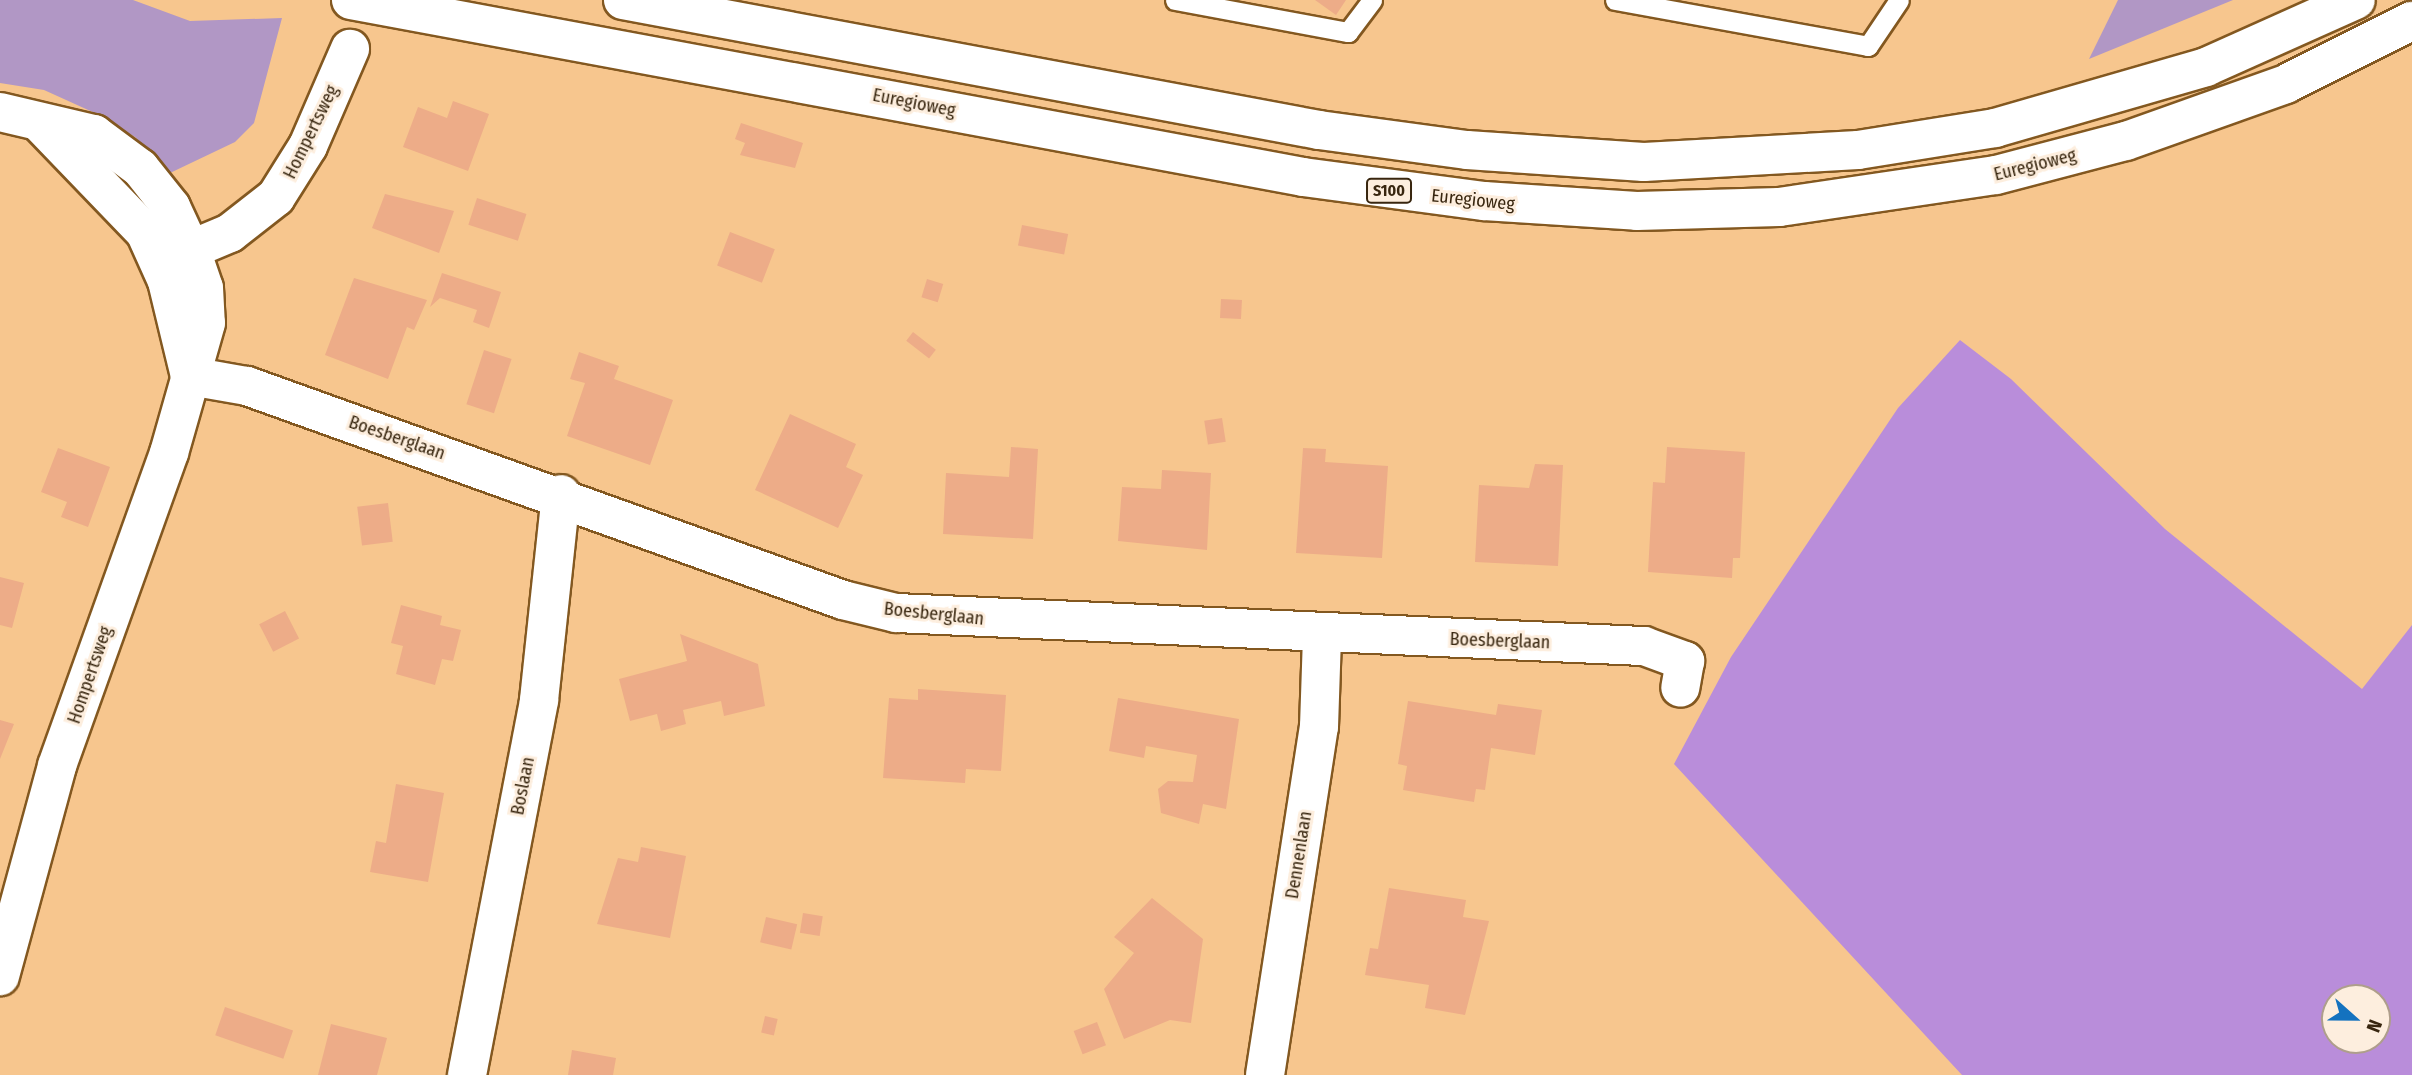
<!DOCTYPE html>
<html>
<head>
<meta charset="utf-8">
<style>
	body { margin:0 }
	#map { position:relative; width:2412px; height:1075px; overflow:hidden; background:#f7c68e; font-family:"Fira Sans Condensed",sans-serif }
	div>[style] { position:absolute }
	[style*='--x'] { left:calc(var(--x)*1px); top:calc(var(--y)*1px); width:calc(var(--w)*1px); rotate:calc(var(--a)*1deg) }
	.green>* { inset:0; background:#b197c5 }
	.forest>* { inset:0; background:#b98dda }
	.building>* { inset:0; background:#edac88; transform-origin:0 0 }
	.roads { filter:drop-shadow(2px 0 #835820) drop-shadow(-2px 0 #835820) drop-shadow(0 2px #835820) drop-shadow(0 -2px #835820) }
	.lane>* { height:19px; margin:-9.5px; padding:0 9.5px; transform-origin:9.5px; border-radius:9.5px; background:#fff }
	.street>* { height:38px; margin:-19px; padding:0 19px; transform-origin:19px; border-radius:19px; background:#fff }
	.secondary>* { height:38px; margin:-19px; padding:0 19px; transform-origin:19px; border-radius:19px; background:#fff }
	.primary>* { height:38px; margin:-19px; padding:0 19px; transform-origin:19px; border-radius:19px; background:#fff }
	span { translate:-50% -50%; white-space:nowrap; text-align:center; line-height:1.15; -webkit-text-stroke:6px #fdeede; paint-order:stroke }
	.shield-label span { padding:2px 5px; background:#fdeede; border:2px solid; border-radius:5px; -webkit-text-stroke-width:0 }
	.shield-label { font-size:16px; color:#38260f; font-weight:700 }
	.street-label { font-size:18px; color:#38260f }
	.north { position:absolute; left:2321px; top:984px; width:70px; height:70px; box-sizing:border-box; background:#fdeede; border:2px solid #ae9e8b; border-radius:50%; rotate:111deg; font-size:19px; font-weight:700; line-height:28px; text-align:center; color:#38260f }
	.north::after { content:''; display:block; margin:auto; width:24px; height:32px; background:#1472bf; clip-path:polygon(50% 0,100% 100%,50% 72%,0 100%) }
</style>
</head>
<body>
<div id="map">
	<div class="green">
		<i style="clip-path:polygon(0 0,133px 0,190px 21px,282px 18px,254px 123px,235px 142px,170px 173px,135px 137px,97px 114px,44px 90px,0 83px)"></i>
		<i style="clip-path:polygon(2118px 0,2233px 0,2089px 59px)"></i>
	</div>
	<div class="forest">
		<i style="clip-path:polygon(evenodd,1960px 340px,2011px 379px,2165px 529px,2362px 689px,2412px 625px,2412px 1075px,1962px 1075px,1674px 764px,1731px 657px,1898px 408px,1960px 340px,2335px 998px,2377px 998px,2377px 1040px,2335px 1040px,2335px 998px)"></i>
	</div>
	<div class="building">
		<i style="clip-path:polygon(1315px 0,1346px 0,1336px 15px)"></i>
		<i style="clip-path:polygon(453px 101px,489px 114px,468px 171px,403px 147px,418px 107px,447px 118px)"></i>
		<i style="clip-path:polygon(741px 123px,803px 143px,795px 168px,740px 155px,745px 143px,735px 139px)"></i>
		<i style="clip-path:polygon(385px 194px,454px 211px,439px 253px,372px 228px)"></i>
		<i style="left:477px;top:198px;width:52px;height:28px;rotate:18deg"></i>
		<i style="left:1022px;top:225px;width:47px;height:21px;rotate:11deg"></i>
		<i style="left:730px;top:232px;width:48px;height:36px;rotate:21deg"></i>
		<i style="clip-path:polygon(442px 273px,501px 292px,489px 328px,473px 322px,477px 310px,440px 298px,430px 307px)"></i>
		<i style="clip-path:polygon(354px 278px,427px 300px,414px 330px,407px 327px,388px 379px,325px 355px)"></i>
		<i style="left:927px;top:279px;width:17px;height:19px;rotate:17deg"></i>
		<i style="left:1221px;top:299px;width:21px;height:19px;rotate:3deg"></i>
		<i style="left:913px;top:332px;width:29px;height:11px;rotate:38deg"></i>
		<i style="left:484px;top:350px;width:29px;height:57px;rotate:18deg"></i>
		<i style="clip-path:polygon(579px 352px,619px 366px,614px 379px,673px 400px,650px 465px,567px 436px,585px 383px,570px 379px)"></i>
		<i style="clip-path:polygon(790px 414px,856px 444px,846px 467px,863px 475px,838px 528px,755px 490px)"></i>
		<i style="left:1222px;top:418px;width:24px;height:18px;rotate:81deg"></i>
		<i style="clip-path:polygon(1011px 447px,1038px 449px,1033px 539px,943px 534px,946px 473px,1009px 477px)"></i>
		<i style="clip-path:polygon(1667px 447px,1745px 452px,1740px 558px,1733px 558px,1732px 578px,1648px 572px,1653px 482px,1665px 483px)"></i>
		<i style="clip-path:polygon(58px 448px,110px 467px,88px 527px,61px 517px,67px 502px,41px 492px)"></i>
		<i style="clip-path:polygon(1303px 448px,1326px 449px,1325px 462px,1388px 466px,1382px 558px,1296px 553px)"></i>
		<i style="clip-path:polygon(1535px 464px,1563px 465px,1558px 566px,1475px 562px,1479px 485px,1529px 488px)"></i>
		<i style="clip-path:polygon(1162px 470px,1211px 473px,1207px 550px,1118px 541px,1122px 487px,1161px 489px)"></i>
		<i style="left:388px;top:503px;width:39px;height:31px;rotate:83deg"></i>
		<i style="clip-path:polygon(0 577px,24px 583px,12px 628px,0 625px)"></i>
		<i style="clip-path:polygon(401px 605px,442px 616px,440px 625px,461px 630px,453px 661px,442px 659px,435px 685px,396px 674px,403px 646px,391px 643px)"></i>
		<i style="left:285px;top:611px;width:31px;height:29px;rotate:63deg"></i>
		<i style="clip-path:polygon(680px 634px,758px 664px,765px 706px,724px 716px,721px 701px,683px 710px,686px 724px,661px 731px,657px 714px,630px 721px,619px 679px,687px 661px)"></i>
		<i style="clip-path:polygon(918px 689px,1006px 695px,1001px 771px,966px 769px,965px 783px,883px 778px,889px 698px,918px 700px)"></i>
		<i style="clip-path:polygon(1118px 698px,1239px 719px,1226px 809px,1203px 804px,1199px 824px,1161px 813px,1158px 789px,1168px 781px,1193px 782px,1197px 755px,1146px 746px,1144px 758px,1109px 751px)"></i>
		<i style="clip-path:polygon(1408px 701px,1496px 715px,1498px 704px,1542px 710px,1535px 755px,1491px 748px,1485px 790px,1476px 789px,1474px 802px,1403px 790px,1407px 766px,1398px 764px)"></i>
		<i style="clip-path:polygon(0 720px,14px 724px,0 759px)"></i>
		<i style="clip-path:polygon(396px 784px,444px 793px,428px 882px,370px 872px,376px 841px,386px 843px)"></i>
		<i style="clip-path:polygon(641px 847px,686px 856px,670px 938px,597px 924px,618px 858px,638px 862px)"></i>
		<i style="clip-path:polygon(1389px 888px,1466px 900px,1463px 917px,1489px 921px,1465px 1015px,1425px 1008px,1429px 985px,1365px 975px,1370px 948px,1378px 949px)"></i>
		<i style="clip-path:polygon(1152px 898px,1203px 939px,1191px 1023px,1170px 1020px,1124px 1039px,1104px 989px,1134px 953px,1114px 937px)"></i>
		<i style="left:803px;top:913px;width:20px;height:20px;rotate:9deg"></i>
		<i style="left:766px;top:917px;width:32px;height:26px;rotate:13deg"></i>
		<i style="left:225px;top:1007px;width:72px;height:30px;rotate:19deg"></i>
		<i style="left:765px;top:1016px;width:13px;height:17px;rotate:13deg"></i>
		<i style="left:1097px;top:1022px;width:25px;height:25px;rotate:69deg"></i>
		<i style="clip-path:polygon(331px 1024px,387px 1038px,377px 1075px,318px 1075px)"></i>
		<i style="clip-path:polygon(572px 1050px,616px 1058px,613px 1075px,568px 1075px)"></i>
	</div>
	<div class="roads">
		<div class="lane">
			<i style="--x:1175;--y:0;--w:176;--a:10.5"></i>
			<i style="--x:1348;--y:32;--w:40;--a:-53"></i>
			<i style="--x:1615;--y:0;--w:257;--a:10.3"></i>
			<i style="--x:1868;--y:46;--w:55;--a:-56"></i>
		</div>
		<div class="street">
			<i style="--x:161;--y:262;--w:75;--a:-22.8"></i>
			<i style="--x:230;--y:233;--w:58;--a:-38"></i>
			<i style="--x:276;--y:197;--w:60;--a:-57.9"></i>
			<i style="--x:308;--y:146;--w:106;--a:-66.6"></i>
			<i style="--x:190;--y:376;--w:58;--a:10"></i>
			<i style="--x:247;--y:386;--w:633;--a:19.75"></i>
			<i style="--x:843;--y:600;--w:55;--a:13.8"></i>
			<i style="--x:896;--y:613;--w:749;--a:2.53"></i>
			<i style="--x:1644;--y:646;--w:44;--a:20.1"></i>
			<i style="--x:1685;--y:661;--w:27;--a:100"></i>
			<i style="--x:467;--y:1075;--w:382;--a:-79.1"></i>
			<i style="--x:539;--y:700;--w:207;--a:-83.9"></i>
			<i style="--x:1265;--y:1075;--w:352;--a:-81.2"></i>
			<i style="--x:1319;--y:727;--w:92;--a:-88.1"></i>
		</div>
		<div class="secondary">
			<i style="--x:0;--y:112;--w:97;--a:13.2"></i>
			<i style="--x:94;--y:134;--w:57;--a:36.5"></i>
			<i style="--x:140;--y:168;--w:50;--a:51.5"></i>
			<i style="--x:171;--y:207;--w:47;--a:65.1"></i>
			<i style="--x:191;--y:250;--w:40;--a:71.1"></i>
			<i style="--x:204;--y:288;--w:35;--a:87"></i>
			<i style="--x:206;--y:323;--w:135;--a:105.9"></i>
			<i style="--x:169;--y:453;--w:332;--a:109.7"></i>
			<i style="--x:57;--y:766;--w:218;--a:105.2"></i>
			<i style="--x:39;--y:122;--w:153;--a:46.1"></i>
			<i style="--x:145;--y:232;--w:54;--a:65.8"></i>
			<i style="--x:167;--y:281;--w:98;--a:76.4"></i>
		</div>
		<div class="primary">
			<i style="--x:351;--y:0;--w:968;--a:10.53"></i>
			<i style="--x:1303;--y:177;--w:183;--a:7.6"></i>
			<i style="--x:1484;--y:201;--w:153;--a:3.7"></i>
			<i style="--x:1637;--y:211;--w:142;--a:-1.6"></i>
			<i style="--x:1779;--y:207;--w:219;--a:-8.4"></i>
			<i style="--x:1996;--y:175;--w:134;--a:-14.7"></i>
			<i style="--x:2126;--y:141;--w:170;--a:-19.6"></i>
			<i style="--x:2286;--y:84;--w:141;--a:-26.6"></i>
			<i style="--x:623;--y:0;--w:708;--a:10.58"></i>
			<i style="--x:1319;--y:130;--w:149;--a:7.7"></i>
			<i style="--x:1467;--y:150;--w:177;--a:3.9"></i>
			<i style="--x:1644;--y:162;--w:214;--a:-3.2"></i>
			<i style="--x:1858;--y:150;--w:139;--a:-9.1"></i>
			<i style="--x:1995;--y:128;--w:220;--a:-16.1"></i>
			<i style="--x:2206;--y:67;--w:164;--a:-24.1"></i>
		</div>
	</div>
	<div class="shield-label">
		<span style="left:1389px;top:191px">S100</span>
	</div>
	<div class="street-label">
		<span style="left:914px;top:103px;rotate:11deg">Euregioweg</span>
		<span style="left:311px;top:132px;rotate:-64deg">Hompertsweg</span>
		<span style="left:2035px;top:165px;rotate:-14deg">Euregioweg</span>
		<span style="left:1473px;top:200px;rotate:6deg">Euregioweg</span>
		<span style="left:397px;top:438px;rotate:19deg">Boesberglaan</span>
		<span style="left:934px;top:614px;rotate:6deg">Boesberglaan</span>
		<span style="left:1500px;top:641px;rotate:2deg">Boesberglaan</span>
		<span style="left:90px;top:675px;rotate:-71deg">Hompertsweg</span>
		<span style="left:523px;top:786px;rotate:-79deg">Boslaan</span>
		<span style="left:1299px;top:855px;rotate:-81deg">Dennenlaan</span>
	</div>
	<div class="north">N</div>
</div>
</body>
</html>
